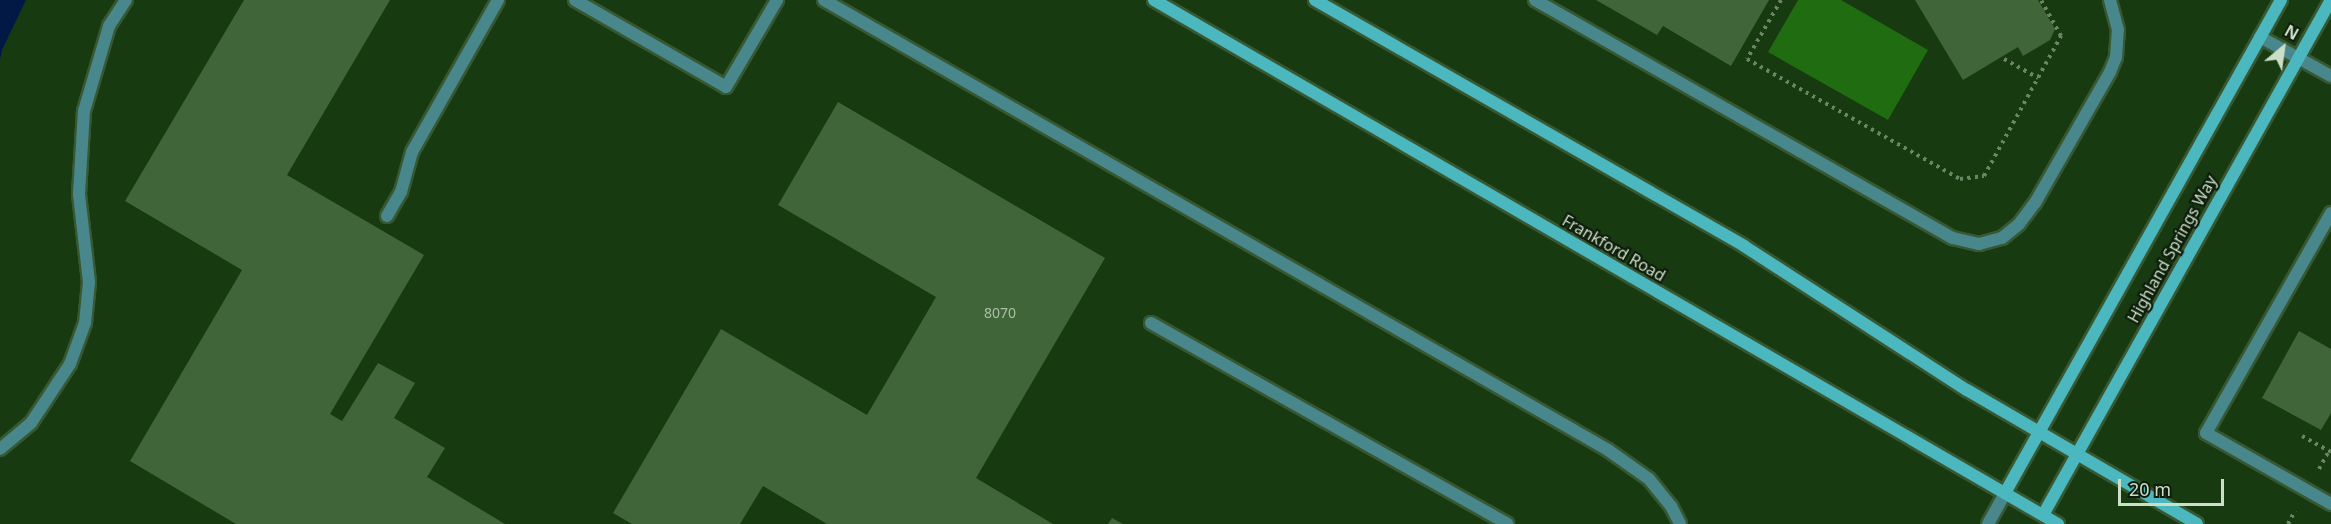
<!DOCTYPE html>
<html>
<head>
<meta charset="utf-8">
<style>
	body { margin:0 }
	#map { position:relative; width:2331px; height:524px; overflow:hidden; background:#173a11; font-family:"Noto Sans",sans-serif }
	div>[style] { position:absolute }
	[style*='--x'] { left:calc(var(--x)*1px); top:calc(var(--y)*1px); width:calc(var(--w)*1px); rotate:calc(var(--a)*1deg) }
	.green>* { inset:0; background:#206c10 }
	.water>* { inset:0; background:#031945 }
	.building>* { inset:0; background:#406539 }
	.path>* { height:4px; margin-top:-2px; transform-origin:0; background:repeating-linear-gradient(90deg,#6a8665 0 3px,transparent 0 7.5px) }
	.roads { filter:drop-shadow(2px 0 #375832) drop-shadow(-2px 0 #375832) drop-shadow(0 2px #375832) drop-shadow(0 -2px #375832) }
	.lane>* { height:12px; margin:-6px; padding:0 6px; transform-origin:6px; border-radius:6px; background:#48878b }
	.secondary>* { height:12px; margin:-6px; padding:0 6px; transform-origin:6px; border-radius:6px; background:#4bb7be }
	span { translate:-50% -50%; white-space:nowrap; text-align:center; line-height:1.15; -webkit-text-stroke:4.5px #0e1d0c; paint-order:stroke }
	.number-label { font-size:14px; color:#a8c0a4 }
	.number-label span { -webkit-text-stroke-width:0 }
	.street-label { font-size:16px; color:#cbdfc7 }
	.north { position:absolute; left:2253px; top:18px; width:60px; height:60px; -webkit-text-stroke:4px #0e1d0c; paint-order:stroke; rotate:29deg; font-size:16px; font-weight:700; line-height:24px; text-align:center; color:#cbdfc7 }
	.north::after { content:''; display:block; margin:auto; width:21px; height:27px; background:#cbdfc7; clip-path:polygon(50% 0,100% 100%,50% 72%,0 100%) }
	.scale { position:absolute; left:2118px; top:479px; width:106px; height:27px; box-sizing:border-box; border:3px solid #cbdfc7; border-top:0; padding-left:8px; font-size:18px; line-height:21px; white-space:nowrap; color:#cbdfc7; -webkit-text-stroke:4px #0e1d0c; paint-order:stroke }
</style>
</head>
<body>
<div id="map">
	<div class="green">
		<i style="clip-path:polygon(1798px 0,1841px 0,1928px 50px,1888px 120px,1768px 52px)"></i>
	</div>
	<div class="water">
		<i style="clip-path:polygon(0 0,26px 0,2px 50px,0 60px)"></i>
	</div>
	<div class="building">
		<i style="clip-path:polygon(244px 0,390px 0,287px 175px,424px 255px,330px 414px,342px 421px,378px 363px,415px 383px,394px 418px,445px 448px,427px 477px,505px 524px,236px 524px,130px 461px,242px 270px,125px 201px)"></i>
		<i style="clip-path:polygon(1596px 0,1769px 0,1731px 66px,1663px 26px,1657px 35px)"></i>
		<i style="clip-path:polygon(1915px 0,2038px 0,2055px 29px,2050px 40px,2023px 56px,2018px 47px,1963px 80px)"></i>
		<i style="clip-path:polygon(838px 102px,1105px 258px,976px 478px,1053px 524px,827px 524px,763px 486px,740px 524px,632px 524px,613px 513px,721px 329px,867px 415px,936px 297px,778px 205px)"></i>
		<i style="clip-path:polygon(2299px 331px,2331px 349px,2331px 413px,2321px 430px,2262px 398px)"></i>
		<i style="clip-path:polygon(1112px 518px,1123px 524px,1108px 524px)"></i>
	</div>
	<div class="path">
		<i style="--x:1781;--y:0;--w:68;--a:120"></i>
		<i style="--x:1747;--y:59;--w:244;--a:29.4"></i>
		<i style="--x:1960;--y:179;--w:24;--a:-7"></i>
		<i style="--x:1984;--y:176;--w:160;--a:-61.2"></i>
		<i style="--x:2061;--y:36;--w:41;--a:-119.1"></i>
		<i style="--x:2004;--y:59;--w:39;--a:29"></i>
		<i style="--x:2302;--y:436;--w:33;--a:29"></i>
		<i style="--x:2319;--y:469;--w:21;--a:-61"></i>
		<i style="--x:2288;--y:524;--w:15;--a:-62"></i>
	</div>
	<div class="roads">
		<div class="lane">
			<i style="--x:575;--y:0;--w:174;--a:29.9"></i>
			<i style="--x:726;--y:87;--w:101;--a:-59.6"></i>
			<i style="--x:824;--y:0;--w:904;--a:29.85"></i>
			<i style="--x:1608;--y:450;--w:50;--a:35.3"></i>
			<i style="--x:1649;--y:479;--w:35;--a:51"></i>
			<i style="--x:1671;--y:506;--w:20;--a:63"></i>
			<i style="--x:1535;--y:0;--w:481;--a:29.7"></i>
			<i style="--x:1953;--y:238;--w:27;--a:13"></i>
			<i style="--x:1979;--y:244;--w:24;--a:-15"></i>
			<i style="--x:2002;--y:238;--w:22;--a:-39"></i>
			<i style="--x:2019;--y:224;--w:26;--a:-53"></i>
			<i style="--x:2035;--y:203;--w:151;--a:-60.2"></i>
			<i style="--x:2110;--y:72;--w:16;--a:-68"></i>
			<i style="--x:2116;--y:57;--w:27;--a:-86"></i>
			<i style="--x:2118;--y:30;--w:31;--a:-105"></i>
			<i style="--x:2260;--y:37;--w:81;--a:28.8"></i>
			<i style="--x:2331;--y:213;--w:253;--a:119.6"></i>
			<i style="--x:2206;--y:433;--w:144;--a:29.6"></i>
			<i style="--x:387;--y:216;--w:28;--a:-60"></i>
			<i style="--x:401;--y:192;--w:41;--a:-74.6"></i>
			<i style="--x:412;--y:152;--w:175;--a:-60.5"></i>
			<i style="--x:1151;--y:323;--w:409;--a:29.4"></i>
			<i style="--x:0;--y:449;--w:40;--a:-40"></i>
			<i style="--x:31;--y:423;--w:71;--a:-56.5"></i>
			<i style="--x:70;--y:364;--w:44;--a:-69.9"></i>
			<i style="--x:85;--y:323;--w:41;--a:-84.4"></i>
			<i style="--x:89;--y:282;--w:89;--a:-96.5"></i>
			<i style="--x:79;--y:194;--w:83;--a:-86.6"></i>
			<i style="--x:84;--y:111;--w:89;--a:-73.6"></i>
			<i style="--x:109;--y:26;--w:31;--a:-57"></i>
			<i style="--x:1988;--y:524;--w:35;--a:-61"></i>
		</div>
		<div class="secondary">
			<i style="--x:1154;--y:0;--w:1045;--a:30.1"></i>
			<i style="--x:1315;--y:0;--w:495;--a:29.8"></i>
			<i style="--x:1744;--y:246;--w:265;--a:32.9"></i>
			<i style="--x:1967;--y:390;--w:266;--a:30.2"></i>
			<i style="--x:2005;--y:493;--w:565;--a:-60.76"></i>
			<i style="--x:2043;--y:515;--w:590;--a:-60.79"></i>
		</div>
	</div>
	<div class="number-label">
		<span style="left:1000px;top:313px">8070</span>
	</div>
	<div class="street-label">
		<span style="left:1614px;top:248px;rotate:30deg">Frankford Road</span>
		<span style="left:2172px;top:249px;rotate:-61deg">Highland Springs Way</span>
	</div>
	<div class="north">N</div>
	<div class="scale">20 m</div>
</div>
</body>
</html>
